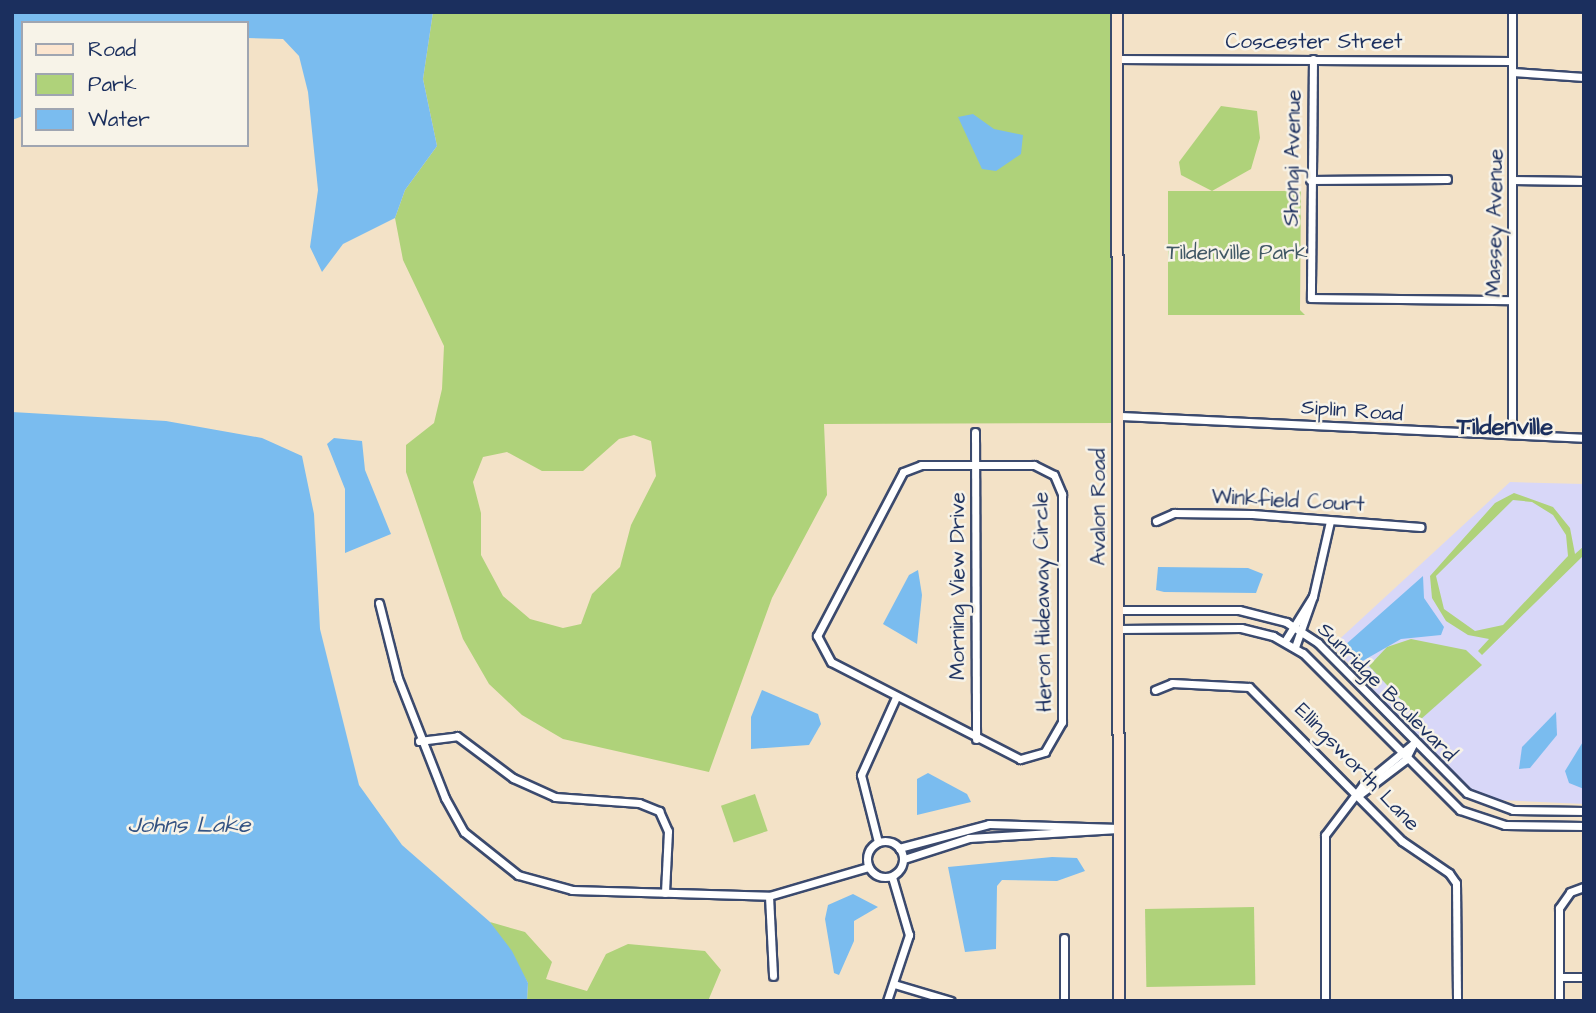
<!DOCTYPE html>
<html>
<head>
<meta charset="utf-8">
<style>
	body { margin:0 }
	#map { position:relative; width:1596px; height:1013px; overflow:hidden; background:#f3e2c7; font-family:"Architects Daughter",sans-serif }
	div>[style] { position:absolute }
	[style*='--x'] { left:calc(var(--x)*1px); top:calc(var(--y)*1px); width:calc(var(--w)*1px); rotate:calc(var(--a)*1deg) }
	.built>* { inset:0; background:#d8d7f8 }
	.green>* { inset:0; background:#afd27a; transform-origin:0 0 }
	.water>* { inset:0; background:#7abcef }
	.roads { filter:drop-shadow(2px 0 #3b4a6e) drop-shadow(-2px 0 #3b4a6e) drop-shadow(0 2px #3b4a6e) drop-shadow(0 -2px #3b4a6e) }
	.street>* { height:7px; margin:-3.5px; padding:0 3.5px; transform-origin:3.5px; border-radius:3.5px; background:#fff }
	.street>.ring { margin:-3.5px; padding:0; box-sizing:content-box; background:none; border:7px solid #fff; border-radius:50% }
	.secondary>* { height:10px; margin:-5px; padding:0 5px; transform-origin:5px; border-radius:5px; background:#fce5cf }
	span { translate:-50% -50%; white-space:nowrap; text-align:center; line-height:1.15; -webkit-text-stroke:5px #f7f3e8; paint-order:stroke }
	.street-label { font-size:21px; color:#1b2f5e }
	.park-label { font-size:21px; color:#405865 }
	.water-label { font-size:23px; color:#335282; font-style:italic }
	.quarter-label { font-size:24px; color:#1b2f5e; font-weight:700 }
	.frame { position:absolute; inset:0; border:14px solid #1b2f5e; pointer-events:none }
	.legend { position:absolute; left:21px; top:21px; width:228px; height:126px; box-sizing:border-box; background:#f7f3e8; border:2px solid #9fa5b1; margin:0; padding:9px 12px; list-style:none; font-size:21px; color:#1b2f5e }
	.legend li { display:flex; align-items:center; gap:14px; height:35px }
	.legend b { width:35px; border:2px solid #9fa5b1 }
</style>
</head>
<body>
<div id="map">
	<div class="built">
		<i style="clip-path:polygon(1510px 482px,1584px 484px,1584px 804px,1477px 799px,1332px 646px)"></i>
	</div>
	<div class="green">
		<i style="clip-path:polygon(evenodd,433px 12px,1117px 12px,1119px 423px,824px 424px,827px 495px,772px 598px,709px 772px,563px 739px,522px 715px,489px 684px,463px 639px,406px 472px,406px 445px,434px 423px,442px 389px,444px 346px,403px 260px,395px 218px,405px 190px,437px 146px,423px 79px,433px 12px,634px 435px,651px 441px,656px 476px,631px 525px,620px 567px,592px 594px,581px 624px,563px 628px,530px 619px,503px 596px,481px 555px,481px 513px,473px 482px,483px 457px,507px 452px,542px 471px,583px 471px,619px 439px,634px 435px)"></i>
		<i style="clip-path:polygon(1221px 106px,1257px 111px,1260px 138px,1251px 169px,1212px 191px,1301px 191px,1300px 310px,1305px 315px,1168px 315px,1168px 191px,1212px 191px,1181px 175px,1179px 162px)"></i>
		<i style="clip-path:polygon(evenodd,1514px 493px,1553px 507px,1570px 528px,1575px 554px,1584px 546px,1584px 555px,1482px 655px,1478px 651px,1489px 639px,1468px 635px,1446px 621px,1432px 598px,1430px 576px,1495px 503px,1514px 493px,1513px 500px,1532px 502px,1553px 515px,1566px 535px,1568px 556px,1503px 625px,1475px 631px,1444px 609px,1436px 576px,1513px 500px)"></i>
		<i style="clip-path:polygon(1411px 639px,1466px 650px,1482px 665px,1420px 720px,1369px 666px,1387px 647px)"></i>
		<i style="left:755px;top:794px;width:39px;height:36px;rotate:71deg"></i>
		<i style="left:1254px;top:907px;width:78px;height:109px;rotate:89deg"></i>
		<i style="clip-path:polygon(490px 922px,525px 932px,552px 962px,546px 979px,587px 991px,606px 954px,628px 944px,705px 951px,721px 970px,708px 1001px,527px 1001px,528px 983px)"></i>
	</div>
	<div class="water">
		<i style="clip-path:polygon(12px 12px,433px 12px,423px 79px,437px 146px,405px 190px,395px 218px,343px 244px,322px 272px,310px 247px,318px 190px,308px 92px,299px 56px,283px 39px,247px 38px,247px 23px,23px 23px,23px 116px,12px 120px)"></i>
		<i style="clip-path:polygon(973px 114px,994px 129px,1023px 135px,1021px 154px,996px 171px,982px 169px,958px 117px)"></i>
		<i style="clip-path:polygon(12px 412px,166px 421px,262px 438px,302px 456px,314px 514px,320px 629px,359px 785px,402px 845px,490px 922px,512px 951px,528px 983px,527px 1001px,12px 1001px)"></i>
		<i style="clip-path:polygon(334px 438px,362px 441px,365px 470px,391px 534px,345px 553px,345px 489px,327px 444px)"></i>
		<i style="clip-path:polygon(1158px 567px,1248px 568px,1263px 574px,1256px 593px,1164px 592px,1156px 590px)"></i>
		<i style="clip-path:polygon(918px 570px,922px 595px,917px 644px,883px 624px,909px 575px)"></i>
		<i style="clip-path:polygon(1423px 576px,1424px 598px,1444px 627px,1441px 635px,1401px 639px,1359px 663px,1344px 646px)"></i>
		<i style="clip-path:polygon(762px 690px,818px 714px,821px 724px,809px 745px,751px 749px,751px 717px)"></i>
		<i style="clip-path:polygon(1556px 712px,1557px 735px,1530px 768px,1519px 769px,1522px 747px)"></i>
		<i style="clip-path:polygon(1584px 740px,1584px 789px,1569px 783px,1565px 771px)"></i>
		<i style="clip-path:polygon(928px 773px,967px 794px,971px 802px,917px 815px,917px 779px)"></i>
		<i style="clip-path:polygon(1052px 857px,1077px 858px,1085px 871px,1057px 881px,1002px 880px,997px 886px,996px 949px,965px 952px,948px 867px)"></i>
		<i style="clip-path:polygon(853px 894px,878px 907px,854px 921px,854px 941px,839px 975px,834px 973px,825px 919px,828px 905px)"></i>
	</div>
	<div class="roads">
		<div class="street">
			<i style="--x:1512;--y:12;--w:422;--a:90"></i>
			<i style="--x:1118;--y:59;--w:393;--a:0.3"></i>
			<i style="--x:1313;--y:59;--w:239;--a:90.5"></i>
			<i style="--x:1311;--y:298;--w:201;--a:0.6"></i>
			<i style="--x:1513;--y:72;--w:71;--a:4"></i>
			<i style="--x:1310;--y:180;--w:137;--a:-0.4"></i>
			<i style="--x:1512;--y:180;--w:72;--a:0.8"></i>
			<i style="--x:1119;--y:416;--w:466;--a:2.7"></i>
			<i style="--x:975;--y:432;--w:307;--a:89.8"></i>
			<i style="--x:1034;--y:465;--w:22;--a:27"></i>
			<i style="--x:1054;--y:475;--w:21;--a:67"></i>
			<i style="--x:1062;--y:494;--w:228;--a:90"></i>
			<i style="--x:1062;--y:722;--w:34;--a:120"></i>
			<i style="--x:1045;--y:752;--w:26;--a:164"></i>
			<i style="--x:1020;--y:759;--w:212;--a:-152.8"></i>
			<i style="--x:831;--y:662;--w:30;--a:-118"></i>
			<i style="--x:817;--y:636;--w:185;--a:-62.3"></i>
			<i style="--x:903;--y:472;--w:19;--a:-21"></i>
			<i style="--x:921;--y:465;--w:113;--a:0"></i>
			<i style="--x:1156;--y:521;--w:20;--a:-24"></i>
			<i style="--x:1174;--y:513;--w:78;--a:0.7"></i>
			<i style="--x:1252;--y:514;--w:169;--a:4.4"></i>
			<i style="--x:1313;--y:596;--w:77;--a:-77.2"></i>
			<i style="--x:379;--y:603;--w:77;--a:75.8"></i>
			<i style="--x:398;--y:678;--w:129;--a:68.6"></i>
			<i style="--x:445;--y:798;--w:39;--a:61"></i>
			<i style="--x:464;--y:832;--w:69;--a:38.5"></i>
			<i style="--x:518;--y:875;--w:56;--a:15.5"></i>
			<i style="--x:572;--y:890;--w:197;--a:1.7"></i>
			<i style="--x:769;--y:896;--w:103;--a:-16.3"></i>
			<i style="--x:1119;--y:610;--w:120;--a:0"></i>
			<i style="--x:1239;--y:610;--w:49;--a:14.3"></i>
			<i style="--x:1286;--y:622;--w:38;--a:33"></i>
			<i style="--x:1318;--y:643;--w:211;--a:45.2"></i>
			<i style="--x:1467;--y:793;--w:49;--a:20.3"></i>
			<i style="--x:1513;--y:810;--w:71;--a:0.8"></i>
			<i style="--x:1119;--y:629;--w:122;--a:-0.5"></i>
			<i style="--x:1241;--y:628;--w:33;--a:14"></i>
			<i style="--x:1273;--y:636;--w:34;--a:30"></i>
			<i style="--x:1303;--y:653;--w:222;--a:45"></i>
			<i style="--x:1460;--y:810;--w:47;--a:18.4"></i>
			<i style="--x:1505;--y:825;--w:79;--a:0.7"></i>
			<i style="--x:1285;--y:641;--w:53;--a:-58.1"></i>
			<i style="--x:1313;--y:596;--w:54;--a:109.4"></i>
			<i style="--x:1155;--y:690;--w:18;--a:-22"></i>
			<i style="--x:1172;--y:683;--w:77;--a:3"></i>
			<i style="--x:1249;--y:687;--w:217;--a:45.2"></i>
			<i style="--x:1402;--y:841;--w:57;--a:34.2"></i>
			<i style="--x:1449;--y:873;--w:12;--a:55"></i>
			<i style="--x:1456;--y:883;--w:118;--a:89.5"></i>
			<i style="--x:419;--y:741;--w:38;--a:-7"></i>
			<i style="--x:457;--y:736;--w:70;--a:36.9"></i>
			<i style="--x:513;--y:778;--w:46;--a:24.3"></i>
			<i style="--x:555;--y:797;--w:84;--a:4.1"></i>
			<i style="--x:639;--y:803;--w:22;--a:22"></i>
			<i style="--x:659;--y:811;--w:22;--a:66"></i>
			<i style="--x:668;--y:831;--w:62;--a:92.8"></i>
			<i style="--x:1359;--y:795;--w:58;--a:-37.3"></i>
			<i style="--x:1405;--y:760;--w:18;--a:-63"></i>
			<i class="ring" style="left:867px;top:841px;width:29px;height:29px"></i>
			<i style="--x:878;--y:842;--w:69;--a:-104.2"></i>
			<i style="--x:861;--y:775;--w:85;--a:-65.8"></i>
			<i style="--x:899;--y:848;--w:93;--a:-14.9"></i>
			<i style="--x:989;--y:824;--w:130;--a:1.8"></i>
			<i style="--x:904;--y:859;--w:68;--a:-17.9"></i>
			<i style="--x:969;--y:838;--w:149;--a:-3.5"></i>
			<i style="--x:769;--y:896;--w:80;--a:87.1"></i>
			<i style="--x:1064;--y:938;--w:63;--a:90"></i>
			<i style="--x:1559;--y:977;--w:25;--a:0"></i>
			<i style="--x:894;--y:984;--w:59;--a:16.6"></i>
			<i style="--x:887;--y:1001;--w:70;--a:-71.6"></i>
			<i style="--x:909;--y:935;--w:60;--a:-106.3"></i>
			<i style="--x:1325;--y:1001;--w:166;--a:-90"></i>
			<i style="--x:1325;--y:835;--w:63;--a:-52.8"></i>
			<i style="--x:1363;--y:785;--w:65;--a:-39.4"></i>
			<i style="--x:1559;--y:1001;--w:93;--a:-90"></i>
			<i style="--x:1559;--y:908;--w:19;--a:-55"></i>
			<i style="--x:1570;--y:892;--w:15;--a:-20"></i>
		</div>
		<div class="secondary">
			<i style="--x:1117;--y:12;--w:989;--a:89.88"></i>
		</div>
	</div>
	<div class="street-label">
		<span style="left:1314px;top:42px">Coscester Street</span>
		<span style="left:1293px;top:158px;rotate:-89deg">Shongi Avenue</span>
		<span style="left:1495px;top:223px;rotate:-89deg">Massey Avenue</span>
		<span style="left:1352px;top:411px;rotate:4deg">Siplin Road</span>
		<span style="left:1288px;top:501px;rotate:3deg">Winkfield Court</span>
		<span style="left:1099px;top:507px;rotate:-90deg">Avalon Road</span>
		<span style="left:958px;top:586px;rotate:-90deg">Morning View Drive</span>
		<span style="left:1043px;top:602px;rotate:-91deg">Heron Hideaway Circle</span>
		<span style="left:1387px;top:692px;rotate:45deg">Sunridge Boulevard</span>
		<span style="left:1357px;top:767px;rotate:46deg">Ellingsworth Lane</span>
	</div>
	<div class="park-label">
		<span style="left:1237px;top:253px">Tildenville Park</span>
	</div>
	<div class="water-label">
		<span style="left:189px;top:825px">Johns Lake</span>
	</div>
	<div class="quarter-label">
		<span style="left:1505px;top:428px">Tildenville</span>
	</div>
	<div class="frame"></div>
	<ul class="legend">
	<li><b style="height:9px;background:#fce5cf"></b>Road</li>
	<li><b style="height:19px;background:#afd27a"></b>Park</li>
	<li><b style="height:19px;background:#7abcef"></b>Water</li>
	</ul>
</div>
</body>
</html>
